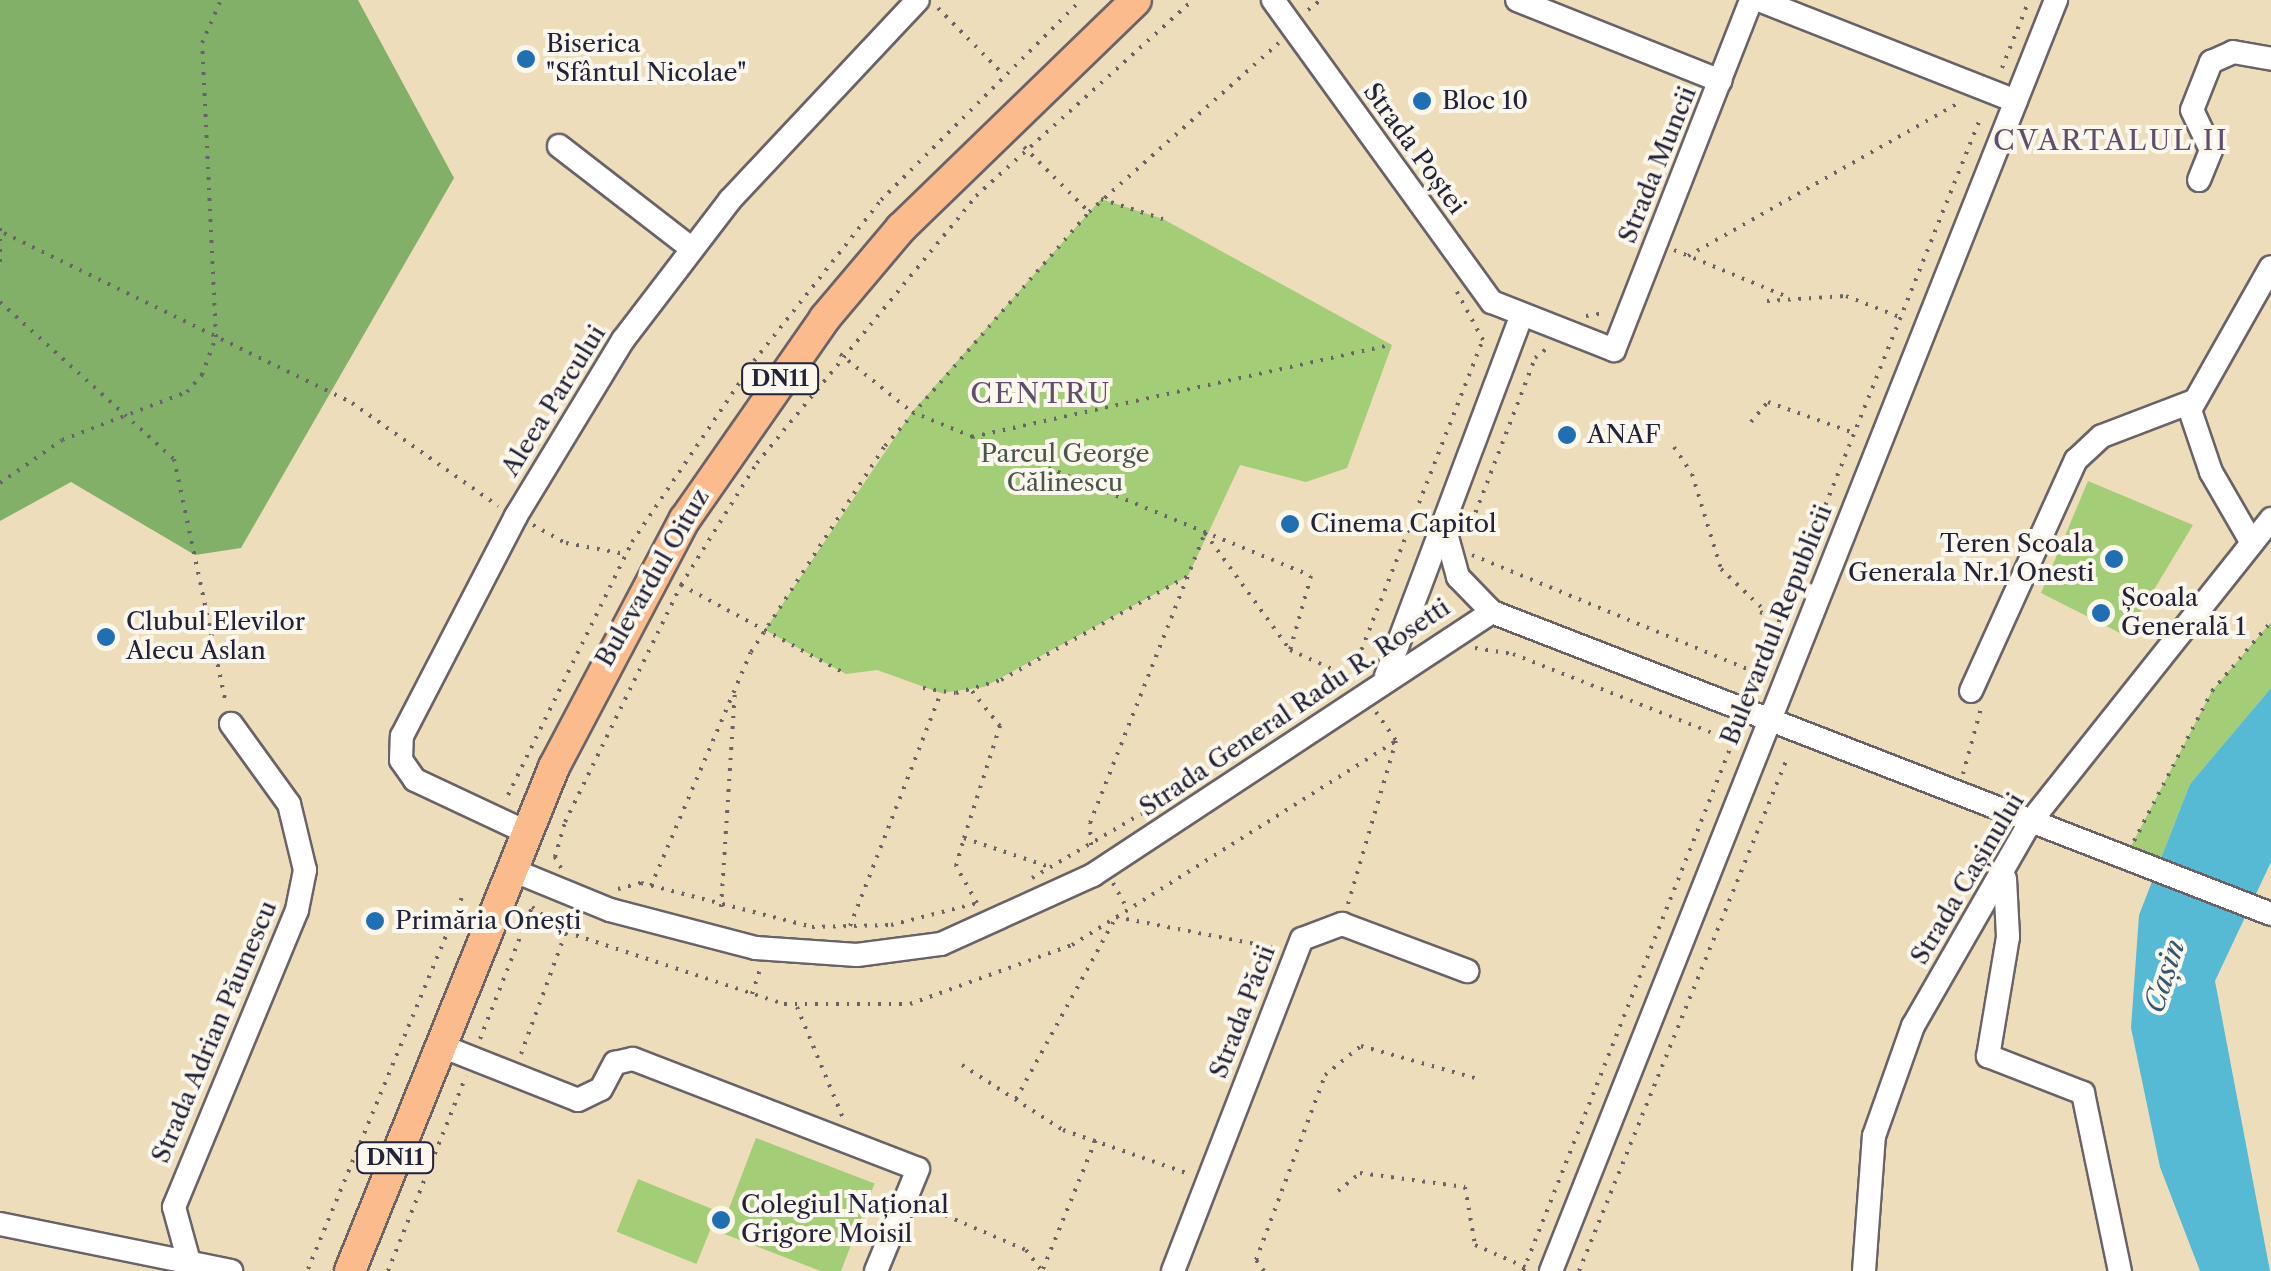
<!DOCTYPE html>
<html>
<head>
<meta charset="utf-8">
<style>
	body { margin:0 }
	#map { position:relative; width:2271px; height:1271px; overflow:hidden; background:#edb; font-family:"Libre Caslon Text",serif }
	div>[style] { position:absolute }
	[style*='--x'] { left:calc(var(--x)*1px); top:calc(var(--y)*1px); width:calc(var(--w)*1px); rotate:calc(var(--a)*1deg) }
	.green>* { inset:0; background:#a4cd78; transform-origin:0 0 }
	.forest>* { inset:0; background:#83b068 }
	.water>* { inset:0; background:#56bad4 }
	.path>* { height:4px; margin-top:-2px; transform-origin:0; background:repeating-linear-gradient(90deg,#696368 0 2.5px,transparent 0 10.5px) }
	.roads { filter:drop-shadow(2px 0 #696368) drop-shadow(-2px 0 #696368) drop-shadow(0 2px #696368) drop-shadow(0 -2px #696368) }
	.minor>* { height:22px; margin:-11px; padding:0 11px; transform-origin:11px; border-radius:11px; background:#fff }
	.major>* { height:30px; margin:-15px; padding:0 15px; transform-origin:15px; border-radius:15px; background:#fbbb8c }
	.dots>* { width:28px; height:28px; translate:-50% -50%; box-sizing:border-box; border:5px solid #fbf7ec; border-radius:50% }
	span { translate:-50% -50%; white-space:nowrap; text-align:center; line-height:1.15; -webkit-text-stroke:8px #fbf7ec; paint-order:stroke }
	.shield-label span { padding:2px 8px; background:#fbf7ec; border:2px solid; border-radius:8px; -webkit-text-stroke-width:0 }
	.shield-label { font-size:22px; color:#22223b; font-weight:700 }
	.poi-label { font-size:25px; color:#22223b }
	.left { translate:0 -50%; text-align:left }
	.right { translate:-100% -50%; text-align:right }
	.street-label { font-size:25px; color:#22223b }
	.park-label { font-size:25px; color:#49554d }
	.neighbourhood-label { font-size:28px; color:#5f4e6c; letter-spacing:2.5px }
	.water-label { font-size:28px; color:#345771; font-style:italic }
</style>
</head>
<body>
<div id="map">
	<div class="green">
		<i style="clip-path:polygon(1101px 199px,1163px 219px,1392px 345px,1347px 468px,1306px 482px,1240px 465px,1188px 576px,984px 687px,941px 693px,877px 670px,846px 674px,765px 630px,912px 412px)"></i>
		<i style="clip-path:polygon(2088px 481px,2193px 525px,2126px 636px,2041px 593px)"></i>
		<i style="clip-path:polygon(2271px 622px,2271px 688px,2190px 784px,2161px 859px,2130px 848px,2212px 691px)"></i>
		<i style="left:756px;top:1138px;width:127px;height:101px;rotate:21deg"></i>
		<i style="left:638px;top:1179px;width:86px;height:57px;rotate:22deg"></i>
	</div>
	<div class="forest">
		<i style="clip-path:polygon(0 0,358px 0,454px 178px,241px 548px,195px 555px,71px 482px,0 521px)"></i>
	</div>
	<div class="water">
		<i style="clip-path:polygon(2271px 688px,2271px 862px,2215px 981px,2270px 1271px,2200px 1271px,2160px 1167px,2131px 1028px,2139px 915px,2190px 784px)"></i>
	</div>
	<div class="path">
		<i style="--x:938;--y:8;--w:90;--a:45.5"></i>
		<i style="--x:1308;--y:10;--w:16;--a:-38"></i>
		<i style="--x:2002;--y:68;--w:73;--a:-68.3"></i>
		<i style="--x:1024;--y:147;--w:91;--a:45"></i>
		<i style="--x:1101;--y:199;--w:65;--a:17.9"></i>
		<i style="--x:0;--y:228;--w:34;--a:90"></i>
		<i style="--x:4;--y:233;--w:387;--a:26"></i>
		<i style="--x:352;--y:403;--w:179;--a:35.2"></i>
		<i style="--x:1674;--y:250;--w:120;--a:22.5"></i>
		<i style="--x:1688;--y:256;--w:313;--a:-29.5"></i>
		<i style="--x:1767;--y:301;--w:79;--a:-3.6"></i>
		<i style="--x:1846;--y:296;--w:58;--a:21.3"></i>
		<i style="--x:0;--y:302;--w:234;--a:42.1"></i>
		<i style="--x:174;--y:459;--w:250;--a:78"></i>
		<i style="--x:1586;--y:316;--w:20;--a:-9"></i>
		<i style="--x:840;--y:354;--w:92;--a:38.9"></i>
		<i style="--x:912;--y:412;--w:431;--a:22.3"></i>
		<i style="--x:1311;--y:576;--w:77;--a:105.8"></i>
		<i style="--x:1751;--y:422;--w:26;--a:-50"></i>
		<i style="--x:1768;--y:402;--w:91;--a:19.8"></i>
		<i style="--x:972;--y:437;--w:430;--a:-12.4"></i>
		<i style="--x:1674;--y:447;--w:32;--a:56"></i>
		<i style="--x:1692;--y:474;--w:99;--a:73"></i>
		<i style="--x:1721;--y:569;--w:57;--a:43.6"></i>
		<i style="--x:0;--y:483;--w:75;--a:-34.7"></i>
		<i style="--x:62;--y:440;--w:134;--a:-21"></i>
		<i style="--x:187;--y:392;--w:23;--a:-49"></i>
		<i style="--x:202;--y:375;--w:40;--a:-69.8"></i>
		<i style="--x:216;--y:337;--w:294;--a:-92.7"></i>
		<i style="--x:202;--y:43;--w:47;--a:-66.2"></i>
		<i style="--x:533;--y:525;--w:38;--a:29"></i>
		<i style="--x:566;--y:543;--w:60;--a:10.6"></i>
		<i style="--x:1468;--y:532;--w:186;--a:-68.9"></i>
		<i style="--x:1535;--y:358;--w:19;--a:-39"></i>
		<i style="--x:1205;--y:533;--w:145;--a:54"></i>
		<i style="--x:1290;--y:650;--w:68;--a:24.3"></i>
		<i style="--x:1472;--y:555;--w:311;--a:22.5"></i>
		<i style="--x:681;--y:585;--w:187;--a:28.3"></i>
		<i style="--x:1760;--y:612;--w:20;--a:20"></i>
		<i style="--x:1475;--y:648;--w:38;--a:9"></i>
		<i style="--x:1513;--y:654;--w:237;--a:21.6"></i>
		<i style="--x:1733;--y:741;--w:570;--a:111.61"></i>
		<i style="--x:1763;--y:661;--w:584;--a:-68.18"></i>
		<i style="--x:1350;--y:679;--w:364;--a:-68.6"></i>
		<i style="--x:1483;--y:340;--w:55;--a:-118.4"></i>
		<i style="--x:923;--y:688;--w:33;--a:9"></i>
		<i style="--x:956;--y:693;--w:47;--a:-16.1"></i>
		<i style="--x:1001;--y:680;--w:214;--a:-29.1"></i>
		<i style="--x:1376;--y:712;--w:35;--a:55"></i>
		<i style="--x:1963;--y:774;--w:68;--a:-74.7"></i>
		<i style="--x:508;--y:795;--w:282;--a:-63.9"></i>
		<i style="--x:632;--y:542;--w:218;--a:-56"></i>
		<i style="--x:754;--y:361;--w:205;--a:-51.7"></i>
		<i style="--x:881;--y:200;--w:283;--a:-45"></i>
		<i style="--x:964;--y:838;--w:118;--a:-72.2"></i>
		<i style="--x:1000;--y:726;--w:45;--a:-128.7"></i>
		<i style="--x:2134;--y:841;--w:169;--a:-62.5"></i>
		<i style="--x:2212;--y:691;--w:91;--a:-49.5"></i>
		<i style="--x:1091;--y:845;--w:22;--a:-93"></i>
		<i style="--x:1090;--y:823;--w:312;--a:-68.4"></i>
		<i style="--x:561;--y:868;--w:13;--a:-119"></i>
		<i style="--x:555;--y:857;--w:36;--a:-74"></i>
		<i style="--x:565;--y:822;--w:264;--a:-63.9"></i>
		<i style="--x:681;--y:585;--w:144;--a:-58.1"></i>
		<i style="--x:757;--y:463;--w:345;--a:-50.6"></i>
		<i style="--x:976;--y:196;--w:292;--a:-42.1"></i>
		<i style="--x:1032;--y:878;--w:175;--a:-30.5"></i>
		<i style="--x:1113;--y:883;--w:31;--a:61"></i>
		<i style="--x:651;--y:886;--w:254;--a:-66.9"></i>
		<i style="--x:751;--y:652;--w:246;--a:-57"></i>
		<i style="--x:885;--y:446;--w:310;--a:-48.9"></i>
		<i style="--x:1089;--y:212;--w:254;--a:-41.7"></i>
		<i style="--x:618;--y:889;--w:24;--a:-15"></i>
		<i style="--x:641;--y:883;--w:177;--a:14.4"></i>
		<i style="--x:812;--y:927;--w:79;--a:-1.5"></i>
		<i style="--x:891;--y:925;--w:90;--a:-14.2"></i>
		<i style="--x:977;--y:903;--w:43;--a:-119.6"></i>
		<i style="--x:956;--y:866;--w:29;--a:-74"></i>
		<i style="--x:964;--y:838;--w:93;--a:18.8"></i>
		<i style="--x:1348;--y:904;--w:170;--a:-73.6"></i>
		<i style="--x:721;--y:907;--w:214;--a:-86.3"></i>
		<i style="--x:850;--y:926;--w:250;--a:-68.7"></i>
		<i style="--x:752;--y:994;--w:25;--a:-72"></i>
		<i style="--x:797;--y:1007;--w:120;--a:67.5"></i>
		<i style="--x:480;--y:1039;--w:142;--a:-68.5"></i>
		<i style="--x:532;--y:907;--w:42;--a:36.3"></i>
		<i style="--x:566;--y:932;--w:230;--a:18.3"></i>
		<i style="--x:784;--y:1004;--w:126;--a:0"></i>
		<i style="--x:910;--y:1004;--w:172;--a:-20"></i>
		<i style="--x:1072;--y:945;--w:383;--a:-32.2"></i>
		<i style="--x:521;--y:1054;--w:130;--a:-69.8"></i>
		<i style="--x:962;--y:1065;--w:120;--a:32.8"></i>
		<i style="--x:1063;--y:1130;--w:133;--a:19.2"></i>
		<i style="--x:1016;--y:1099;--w:208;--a:-61.2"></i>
		<i style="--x:1116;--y:917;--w:162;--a:11"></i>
		<i style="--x:1338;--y:1191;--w:28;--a:-39"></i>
		<i style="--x:1360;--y:1173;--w:106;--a:7.6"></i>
		<i style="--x:1465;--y:1187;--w:59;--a:80.2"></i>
		<i style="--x:1475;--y:1245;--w:55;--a:23.7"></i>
		<i style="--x:926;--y:1207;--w:109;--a:23.3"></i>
		<i style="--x:1026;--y:1250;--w:26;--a:53"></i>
		<i style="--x:308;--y:1269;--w:406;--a:-67.5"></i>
		<i style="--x:1043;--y:1269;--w:140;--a:-67.8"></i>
		<i style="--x:388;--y:1271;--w:210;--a:-68.2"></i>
		<i style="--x:1264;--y:1271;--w:14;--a:-126"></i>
		<i style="--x:1256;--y:1260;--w:197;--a:-69.5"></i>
		<i style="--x:1325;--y:1075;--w:46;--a:-38.9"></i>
		<i style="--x:1361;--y:1046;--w:118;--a:15.7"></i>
		<i style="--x:1579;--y:1271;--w:556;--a:-67.91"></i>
	</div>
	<div class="roads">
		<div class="minor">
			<i style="--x:1273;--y:0;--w:373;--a:54.1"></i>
			<i style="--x:1492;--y:302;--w:131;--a:21.5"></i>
			<i style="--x:1614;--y:350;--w:376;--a:-68.6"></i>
			<i style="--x:1517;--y:0;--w:219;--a:21.7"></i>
			<i style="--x:1759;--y:0;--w:276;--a:21.5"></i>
			<i style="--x:559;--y:146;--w:167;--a:37.7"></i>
			<i style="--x:2199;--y:180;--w:32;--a:-68"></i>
			<i style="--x:2211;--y:150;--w:44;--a:-115.4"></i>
			<i style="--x:2192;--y:110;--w:52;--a:-68.4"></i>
			<i style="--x:2211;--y:62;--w:24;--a:-24"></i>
			<i style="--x:2233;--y:52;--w:39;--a:10"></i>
			<i style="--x:1444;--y:526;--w:53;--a:74.6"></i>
			<i style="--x:1458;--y:577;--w:49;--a:45.8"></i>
			<i style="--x:1492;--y:612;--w:835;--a:21.19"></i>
			<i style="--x:2252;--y:543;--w:82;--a:-120"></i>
			<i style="--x:2211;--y:472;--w:65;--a:-108.7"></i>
			<i style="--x:2190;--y:410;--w:164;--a:-60.5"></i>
			<i style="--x:1386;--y:676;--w:381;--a:-69.4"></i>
			<i style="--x:1971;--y:691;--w:254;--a:-65.6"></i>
			<i style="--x:2076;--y:460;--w:35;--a:-43"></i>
			<i style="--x:2102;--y:436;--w:95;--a:-20.9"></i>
			<i style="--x:526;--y:832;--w:123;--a:-154.9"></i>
			<i style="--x:415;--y:780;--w:24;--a:-125"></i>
			<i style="--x:401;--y:760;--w:24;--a:-88"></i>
			<i style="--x:402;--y:736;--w:248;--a:-62.6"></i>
			<i style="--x:516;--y:516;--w:206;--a:-58.7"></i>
			<i style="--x:623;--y:340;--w:176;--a:-52.6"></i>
			<i style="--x:730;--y:200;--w:274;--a:-46.8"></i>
			<i style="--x:510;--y:869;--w:108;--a:22.3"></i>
			<i style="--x:610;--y:910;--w:151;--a:14.6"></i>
			<i style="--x:756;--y:948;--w:101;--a:4"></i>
			<i style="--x:857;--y:955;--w:85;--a:-7.5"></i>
			<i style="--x:941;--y:944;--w:167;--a:-24.4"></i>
			<i style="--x:1093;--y:875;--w:478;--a:-33.4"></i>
			<i style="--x:2005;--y:879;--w:58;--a:87"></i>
			<i style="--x:2008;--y:937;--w:121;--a:99.5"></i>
			<i style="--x:1988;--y:1056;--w:102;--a:21.3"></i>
			<i style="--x:2083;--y:1093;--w:182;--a:78.3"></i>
			<i style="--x:439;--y:1045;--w:149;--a:21.6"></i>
			<i style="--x:578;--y:1100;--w:25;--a:-26"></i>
			<i style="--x:601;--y:1089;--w:30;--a:-62"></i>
			<i style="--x:615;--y:1063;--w:18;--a:-13"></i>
			<i style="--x:633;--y:1059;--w:305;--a:21.1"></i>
			<i style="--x:918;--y:1169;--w:110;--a:112.4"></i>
			<i style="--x:0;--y:1224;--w:236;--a:11.5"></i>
			<i style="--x:188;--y:1258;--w:53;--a:-105.4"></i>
			<i style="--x:174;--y:1207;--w:321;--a:-67.5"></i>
			<i style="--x:297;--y:910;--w:41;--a:-78.7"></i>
			<i style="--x:305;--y:870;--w:68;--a:-103.6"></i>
			<i style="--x:289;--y:804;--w:99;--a:-125.9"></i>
			<i style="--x:1173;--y:1271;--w:356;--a:-68.8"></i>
			<i style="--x:1302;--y:939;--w:43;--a:-20.6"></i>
			<i style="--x:1342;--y:924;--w:134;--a:20.6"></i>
			<i style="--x:1551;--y:1271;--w:1368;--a:-68.33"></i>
			<i style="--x:1864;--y:1271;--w:135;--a:-85.8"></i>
			<i style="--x:1874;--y:1136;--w:117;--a:-70.5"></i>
			<i style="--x:1913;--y:1026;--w:237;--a:-60.1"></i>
			<i style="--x:2031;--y:821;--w:386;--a:-51.5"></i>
		</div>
		<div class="major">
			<i style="--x:350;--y:1271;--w:544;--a:-67.96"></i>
			<i style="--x:554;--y:767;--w:280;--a:-62.2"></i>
			<i style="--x:685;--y:519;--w:245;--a:-55.1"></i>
			<i style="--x:825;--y:318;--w:118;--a:-49.8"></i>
			<i style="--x:901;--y:228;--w:327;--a:-44.1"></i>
		</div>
	</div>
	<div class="dots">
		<i style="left:526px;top:59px;background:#1f6fb2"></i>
		<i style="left:1422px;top:101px;background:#1f6fb2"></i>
		<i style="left:1567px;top:435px;background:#1f6fb2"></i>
		<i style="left:1290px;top:524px;background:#1f6fb2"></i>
		<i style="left:2114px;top:559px;background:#1f6fb2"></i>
		<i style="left:2101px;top:613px;background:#1f6fb2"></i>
		<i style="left:106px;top:637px;background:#1f6fb2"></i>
		<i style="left:375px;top:921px;background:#1f6fb2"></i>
		<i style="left:721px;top:1220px;background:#1f6fb2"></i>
	</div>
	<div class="shield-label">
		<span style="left:780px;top:379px">DN11</span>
		<span style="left:395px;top:1158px">DN11</span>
	</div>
	<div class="poi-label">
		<span class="left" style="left:546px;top:59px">Biserica<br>"Sfântul Nicolae"</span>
		<span class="left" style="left:1442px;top:101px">Bloc 10</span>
		<span class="left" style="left:1587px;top:435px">ANAF</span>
		<span class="left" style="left:1310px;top:524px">Cinema Capitol</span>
		<span class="right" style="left:2094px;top:559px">Teren Scoala<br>Generala Nr.1 Onesti</span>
		<span class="left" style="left:2121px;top:613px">Școala<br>Generală 1</span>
		<span class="left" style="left:126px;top:637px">Clubul Elevilor<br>Alecu Aslan</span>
		<span class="left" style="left:395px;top:921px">Primăria Onești</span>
		<span class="left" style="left:741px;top:1220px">Colegiul Național<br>Grigore Moisil</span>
	</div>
	<div class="street-label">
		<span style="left:1414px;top:149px;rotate:54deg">Strada Poștei</span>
		<span style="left:1658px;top:165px;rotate:-68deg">Strada Muncii</span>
		<span style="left:554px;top:401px;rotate:-58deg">Aleea Parcului</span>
		<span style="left:653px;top:578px;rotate:-60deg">Bulevardul Oituz</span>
		<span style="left:1777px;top:625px;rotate:-68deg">Bulevardul Republicii</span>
		<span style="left:1295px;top:708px;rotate:-34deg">Strada General Radu R. Rosetti</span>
		<span style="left:1968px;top:879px;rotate:-59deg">Strada Cașinului</span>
		<span style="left:1243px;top:1012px;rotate:-69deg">Strada Păcii</span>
		<span style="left:215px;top:1032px;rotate:-67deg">Strada Adrian Păunescu</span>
	</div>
	<div class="park-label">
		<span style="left:1065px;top:469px">Parcul George<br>Călinescu</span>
	</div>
	<div class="neighbourhood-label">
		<span style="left:2111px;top:140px">CVARTALUL II</span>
		<span style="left:1041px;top:393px">CENTRU</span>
	</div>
	<div class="water-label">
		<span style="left:2164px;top:976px;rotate:-72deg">Cașin</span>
	</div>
</div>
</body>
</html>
